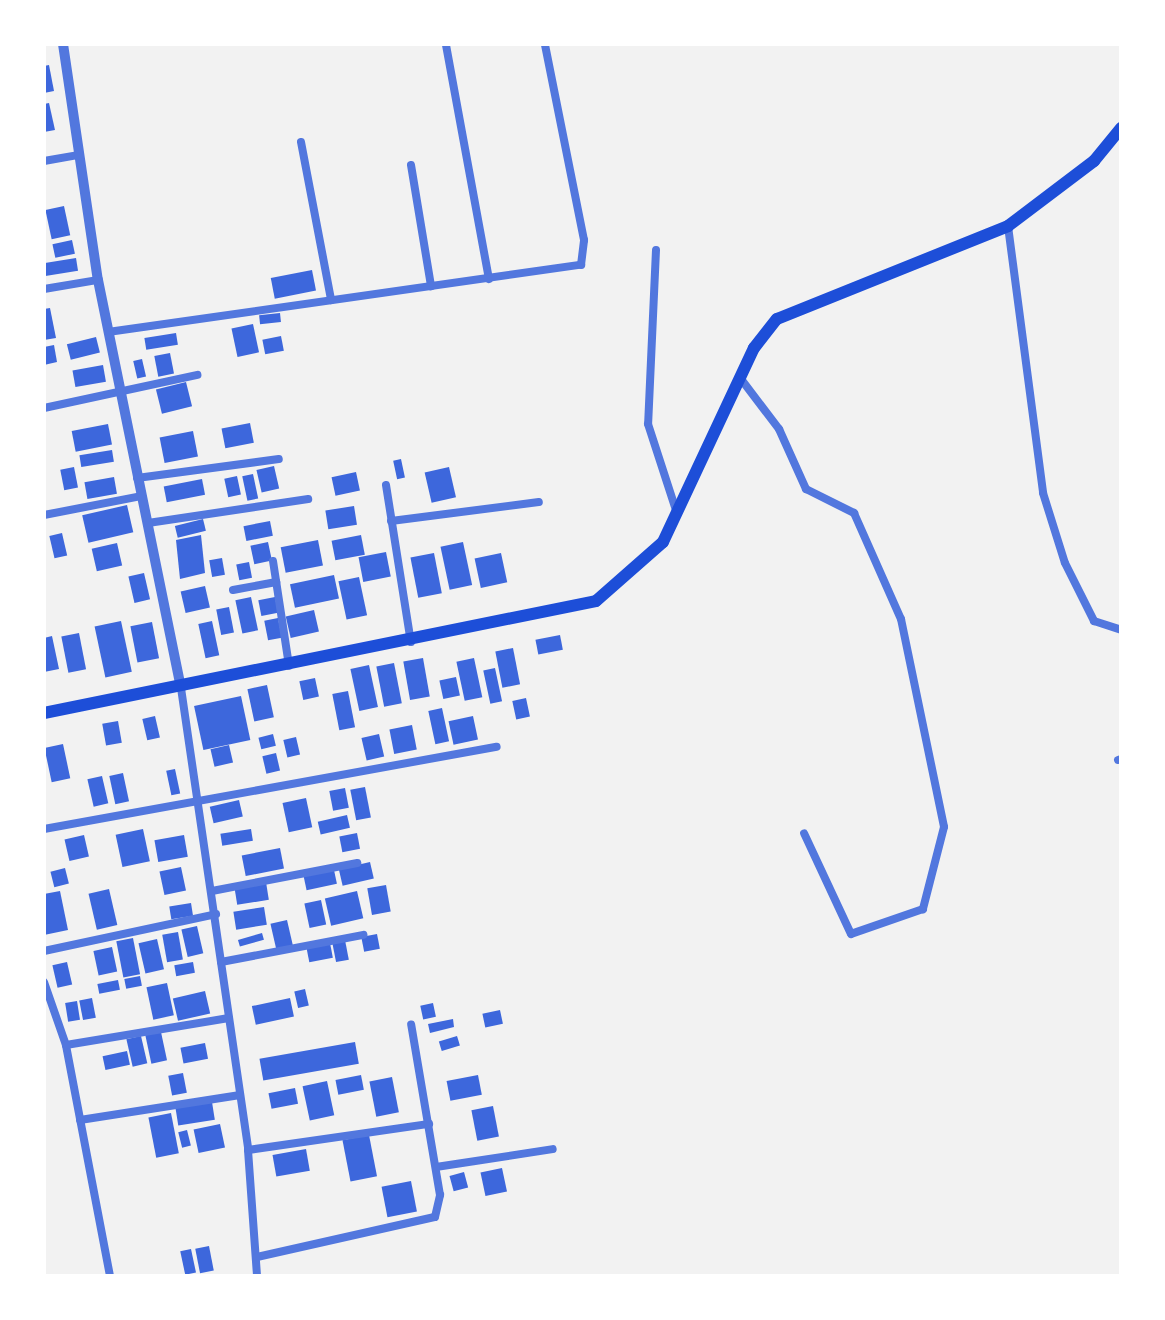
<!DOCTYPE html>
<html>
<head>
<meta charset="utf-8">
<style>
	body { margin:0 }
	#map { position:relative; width:1165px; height:1320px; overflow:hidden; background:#f2f2f2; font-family:"IBM Plex Sans",sans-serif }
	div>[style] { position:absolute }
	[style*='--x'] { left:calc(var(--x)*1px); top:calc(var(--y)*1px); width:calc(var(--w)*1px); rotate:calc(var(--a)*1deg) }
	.building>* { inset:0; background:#3d67dc; transform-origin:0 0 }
	.minor>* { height:8px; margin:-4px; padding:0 4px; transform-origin:4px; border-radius:4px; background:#5277de }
	.tertiary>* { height:10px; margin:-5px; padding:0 5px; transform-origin:5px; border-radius:5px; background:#5277de }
	.secondary>* { height:12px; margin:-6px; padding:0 6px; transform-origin:6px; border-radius:6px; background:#1d4ed8 }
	span { translate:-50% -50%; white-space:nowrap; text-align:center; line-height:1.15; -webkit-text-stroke:6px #fff; paint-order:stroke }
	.frame { position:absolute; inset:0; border:46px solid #fff; pointer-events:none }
</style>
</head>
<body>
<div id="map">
	<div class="building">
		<i style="clip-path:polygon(49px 65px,54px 91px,44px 93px,44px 66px)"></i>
		<i style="clip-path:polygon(49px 103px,55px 130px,44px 132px,44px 104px)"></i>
		<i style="left:64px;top:206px;width:30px;height:19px;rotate:78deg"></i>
		<i style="left:72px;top:240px;width:14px;height:20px;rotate:78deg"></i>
		<i style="left:76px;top:258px;width:13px;height:33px;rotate:81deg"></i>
		<i style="left:312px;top:270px;width:21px;height:42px;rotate:79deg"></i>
		<i style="clip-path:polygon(50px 308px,56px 338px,44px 340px,44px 309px)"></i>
		<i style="left:280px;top:313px;width:9px;height:21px;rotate:84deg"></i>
		<i style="left:253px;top:324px;width:29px;height:22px;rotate:78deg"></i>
		<i style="left:176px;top:333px;width:12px;height:32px;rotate:81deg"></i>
		<i style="left:281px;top:336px;width:15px;height:19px;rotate:79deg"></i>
		<i style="left:96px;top:337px;width:16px;height:30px;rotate:76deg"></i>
		<i style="clip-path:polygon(54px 345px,57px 362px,44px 365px,44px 347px)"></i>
		<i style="left:170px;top:353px;width:21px;height:16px;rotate:79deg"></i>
		<i style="left:142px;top:359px;width:18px;height:9px;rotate:77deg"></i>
		<i style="left:103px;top:365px;width:17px;height:31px;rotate:80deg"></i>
		<i style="left:186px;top:382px;width:25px;height:31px;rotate:76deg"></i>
		<i style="left:250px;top:423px;width:20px;height:29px;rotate:79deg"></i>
		<i style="left:108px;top:424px;width:21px;height:37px;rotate:79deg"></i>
		<i style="left:193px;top:431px;width:26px;height:34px;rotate:79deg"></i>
		<i style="left:112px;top:450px;width:12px;height:33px;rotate:81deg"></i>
		<i style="left:401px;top:459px;width:19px;height:8px;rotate:78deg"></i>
		<i style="left:274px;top:466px;width:23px;height:18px;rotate:77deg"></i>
		<i style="left:74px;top:467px;width:21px;height:14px;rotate:79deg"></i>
		<i style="left:449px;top:467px;width:31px;height:25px;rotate:77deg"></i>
		<i style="left:356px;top:472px;width:19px;height:25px;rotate:78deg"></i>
		<i style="left:253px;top:474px;width:25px;height:11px;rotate:78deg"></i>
		<i style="left:237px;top:476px;width:19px;height:13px;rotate:78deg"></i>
		<i style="left:114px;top:477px;width:17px;height:30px;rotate:80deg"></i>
		<i style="left:202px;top:479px;width:16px;height:39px;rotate:79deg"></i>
		<i style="left:127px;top:505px;width:28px;height:46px;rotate:77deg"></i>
		<i style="left:354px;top:506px;width:19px;height:29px;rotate:81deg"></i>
		<i style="left:203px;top:519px;width:12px;height:29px;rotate:76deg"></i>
		<i style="left:270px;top:521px;width:15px;height:27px;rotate:79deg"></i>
		<i style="left:62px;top:533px;width:23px;height:13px;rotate:77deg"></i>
		<i style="clip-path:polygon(201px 535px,205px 573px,180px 579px,176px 540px)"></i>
		<i style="left:361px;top:535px;width:20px;height:30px;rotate:79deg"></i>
		<i style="left:318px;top:540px;width:26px;height:38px;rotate:79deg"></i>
		<i style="left:268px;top:542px;width:19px;height:18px;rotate:78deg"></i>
		<i style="left:463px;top:542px;width:44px;height:23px;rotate:78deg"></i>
		<i style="left:117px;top:543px;width:23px;height:26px;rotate:77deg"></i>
		<i style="left:386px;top:552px;width:25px;height:28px;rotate:79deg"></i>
		<i style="left:434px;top:553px;width:41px;height:24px;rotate:79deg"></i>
		<i style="left:501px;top:553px;width:30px;height:27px;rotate:78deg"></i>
		<i style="left:222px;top:558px;width:17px;height:13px;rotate:80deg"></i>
		<i style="left:249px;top:562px;width:16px;height:13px;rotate:79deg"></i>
		<i style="left:144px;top:573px;width:27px;height:16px;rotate:77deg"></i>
		<i style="left:334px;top:575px;width:24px;height:45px;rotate:78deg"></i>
		<i style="left:359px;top:577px;width:39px;height:21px;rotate:78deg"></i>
		<i style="left:205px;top:586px;width:22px;height:25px;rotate:77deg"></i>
		<i style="left:251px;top:597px;width:34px;height:16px;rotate:78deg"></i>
		<i style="left:275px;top:597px;width:16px;height:17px;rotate:79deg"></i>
		<i style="left:229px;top:607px;width:26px;height:13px;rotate:79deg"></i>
		<i style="left:314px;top:610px;width:22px;height:29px;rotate:77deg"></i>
		<i style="left:278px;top:618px;width:20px;height:14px;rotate:79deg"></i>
		<i style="left:121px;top:621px;width:52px;height:27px;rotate:78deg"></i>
		<i style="left:212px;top:621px;width:35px;height:14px;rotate:78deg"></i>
		<i style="left:152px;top:622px;width:37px;height:22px;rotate:79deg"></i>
		<i style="left:79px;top:633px;width:37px;height:18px;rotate:79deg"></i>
		<i style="left:560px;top:635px;width:15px;height:25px;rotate:79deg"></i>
		<i style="clip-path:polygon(52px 636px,59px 669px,44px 672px,44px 638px)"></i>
		<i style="left:513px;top:648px;width:37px;height:18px;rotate:79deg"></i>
		<i style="left:423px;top:658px;width:39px;height:20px;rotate:80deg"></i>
		<i style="left:474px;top:658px;width:40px;height:18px;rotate:78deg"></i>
		<i style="left:394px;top:663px;width:41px;height:18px;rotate:79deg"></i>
		<i style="left:369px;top:665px;width:43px;height:19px;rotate:78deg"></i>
		<i style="left:495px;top:668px;width:34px;height:12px;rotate:78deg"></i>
		<i style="left:456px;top:677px;width:19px;height:17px;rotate:78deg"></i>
		<i style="left:315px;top:678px;width:19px;height:16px;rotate:78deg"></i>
		<i style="left:267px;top:685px;width:33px;height:20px;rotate:78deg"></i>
		<i style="left:348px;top:691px;width:37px;height:16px;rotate:79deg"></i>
		<i style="left:241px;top:696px;width:45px;height:48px;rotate:78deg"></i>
		<i style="left:526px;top:698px;width:19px;height:14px;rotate:78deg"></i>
		<i style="left:442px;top:708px;width:34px;height:14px;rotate:78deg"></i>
		<i style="left:155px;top:716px;width:22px;height:13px;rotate:77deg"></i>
		<i style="left:473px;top:716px;width:24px;height:25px;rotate:78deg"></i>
		<i style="left:118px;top:721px;width:22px;height:16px;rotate:80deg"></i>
		<i style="left:412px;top:725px;width:25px;height:23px;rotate:79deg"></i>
		<i style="left:273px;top:734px;width:12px;height:15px;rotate:76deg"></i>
		<i style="left:379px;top:734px;width:23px;height:18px;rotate:77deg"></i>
		<i style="left:296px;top:737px;width:18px;height:13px;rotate:77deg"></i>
		<i style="left:63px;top:744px;width:35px;height:19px;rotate:78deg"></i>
		<i style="left:229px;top:745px;width:18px;height:19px;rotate:77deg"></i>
		<i style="left:276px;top:753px;width:18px;height:14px;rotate:77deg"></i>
		<i style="left:175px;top:769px;width:25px;height:9px;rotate:78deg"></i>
		<i style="left:123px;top:773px;width:29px;height:14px;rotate:78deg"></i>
		<i style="left:102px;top:776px;width:28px;height:15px;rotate:77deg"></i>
		<i style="left:365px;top:787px;width:31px;height:15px;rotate:79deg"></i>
		<i style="left:345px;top:788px;width:20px;height:16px;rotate:79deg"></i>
		<i style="left:306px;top:798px;width:30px;height:24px;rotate:78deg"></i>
		<i style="left:239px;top:800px;width:17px;height:30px;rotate:77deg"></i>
		<i style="left:347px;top:815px;width:13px;height:30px;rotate:77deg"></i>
		<i style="left:143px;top:829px;width:33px;height:28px;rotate:78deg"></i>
		<i style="left:251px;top:829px;width:12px;height:31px;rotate:81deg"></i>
		<i style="left:357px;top:833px;width:16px;height:18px;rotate:79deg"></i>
		<i style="left:84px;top:835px;width:22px;height:20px;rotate:77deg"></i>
		<i style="left:184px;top:835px;width:22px;height:30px;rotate:80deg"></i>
		<i style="left:280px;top:848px;width:21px;height:39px;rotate:79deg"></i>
		<i style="left:370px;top:862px;width:17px;height:32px;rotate:77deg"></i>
		<i style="left:181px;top:867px;width:24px;height:22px;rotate:78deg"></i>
		<i style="left:65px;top:868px;width:16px;height:15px;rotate:76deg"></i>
		<i style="left:334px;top:870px;width:14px;height:31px;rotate:78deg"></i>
		<i style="left:266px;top:882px;width:18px;height:32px;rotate:81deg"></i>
		<i style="left:386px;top:885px;width:27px;height:19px;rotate:80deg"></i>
		<i style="left:109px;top:889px;width:37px;height:21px;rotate:77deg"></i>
		<i style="clip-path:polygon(60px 891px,68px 930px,44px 935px,44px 894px)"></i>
		<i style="left:357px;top:891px;width:28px;height:33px;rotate:77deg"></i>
		<i style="left:321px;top:900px;width:25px;height:17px;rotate:78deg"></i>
		<i style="left:191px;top:903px;width:13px;height:22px;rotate:81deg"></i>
		<i style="left:264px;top:907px;width:18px;height:31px;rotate:81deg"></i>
		<i style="left:287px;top:920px;width:27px;height:17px;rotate:77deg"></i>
		<i style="left:197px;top:926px;width:28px;height:16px;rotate:77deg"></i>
		<i style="left:178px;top:932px;width:28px;height:16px;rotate:80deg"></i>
		<i style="left:262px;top:933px;width:7px;height:25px;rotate:74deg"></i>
		<i style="left:377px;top:934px;width:15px;height:16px;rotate:79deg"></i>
		<i style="left:133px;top:938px;width:37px;height:17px;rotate:79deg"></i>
		<i style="left:157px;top:939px;width:31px;height:19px;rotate:77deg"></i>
		<i style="left:345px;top:940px;width:20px;height:13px;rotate:79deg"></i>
		<i style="left:330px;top:943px;width:15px;height:24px;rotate:79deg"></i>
		<i style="left:112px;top:947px;width:25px;height:19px;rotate:78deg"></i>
		<i style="left:67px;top:962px;width:23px;height:15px;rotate:77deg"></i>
		<i style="left:193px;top:962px;width:11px;height:19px;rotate:80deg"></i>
		<i style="left:140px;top:976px;width:10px;height:16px;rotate:79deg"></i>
		<i style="left:118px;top:980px;width:10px;height:21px;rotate:79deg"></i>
		<i style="left:167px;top:983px;width:33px;height:21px;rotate:78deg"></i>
		<i style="left:305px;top:989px;width:17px;height:11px;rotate:77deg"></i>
		<i style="left:205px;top:991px;width:23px;height:33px;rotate:77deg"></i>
		<i style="left:92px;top:998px;width:20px;height:13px;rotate:79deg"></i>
		<i style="left:290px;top:998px;width:19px;height:39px;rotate:78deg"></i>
		<i style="left:77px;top:1001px;width:19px;height:12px;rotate:81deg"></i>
		<i style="left:433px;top:1003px;width:14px;height:13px;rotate:78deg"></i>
		<i style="left:500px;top:1010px;width:14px;height:18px;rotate:78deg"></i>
		<i style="clip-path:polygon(453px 1019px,454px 1027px,430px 1033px,428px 1024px)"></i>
		<i style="left:161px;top:1032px;width:29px;height:16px;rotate:78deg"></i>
		<i style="left:141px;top:1036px;width:28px;height:15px;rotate:77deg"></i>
		<i style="left:457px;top:1036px;width:10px;height:19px;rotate:73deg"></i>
		<i style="left:355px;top:1042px;width:22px;height:97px;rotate:80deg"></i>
		<i style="left:205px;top:1043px;width:16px;height:25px;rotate:79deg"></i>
		<i style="left:127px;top:1051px;width:14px;height:25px;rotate:78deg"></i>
		<i style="left:183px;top:1073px;width:20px;height:15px;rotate:79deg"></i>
		<i style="left:361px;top:1075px;width:15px;height:26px;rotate:79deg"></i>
		<i style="left:478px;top:1075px;width:20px;height:32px;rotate:79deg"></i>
		<i style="left:392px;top:1077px;width:36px;height:23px;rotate:79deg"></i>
		<i style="left:327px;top:1081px;width:35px;height:25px;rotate:78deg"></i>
		<i style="left:295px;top:1088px;width:16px;height:27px;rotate:79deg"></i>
		<i style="left:212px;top:1102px;width:18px;height:37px;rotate:81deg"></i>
		<i style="left:493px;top:1106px;width:31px;height:22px;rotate:79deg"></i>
		<i style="left:171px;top:1113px;width:41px;height:23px;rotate:79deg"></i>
		<i style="left:220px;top:1124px;width:24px;height:27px;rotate:78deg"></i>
		<i style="left:187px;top:1130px;width:16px;height:9px;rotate:76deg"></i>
		<i style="left:369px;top:1135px;width:42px;height:27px;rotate:79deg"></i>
		<i style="left:306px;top:1149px;width:22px;height:34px;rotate:80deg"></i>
		<i style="left:502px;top:1168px;width:24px;height:22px;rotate:78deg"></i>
		<i style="left:464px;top:1172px;width:16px;height:15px;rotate:75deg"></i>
		<i style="left:411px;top:1181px;width:31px;height:30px;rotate:79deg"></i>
		<i style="left:209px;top:1246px;width:25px;height:14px;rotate:79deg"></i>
		<i style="left:191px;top:1249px;width:24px;height:11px;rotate:78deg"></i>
	</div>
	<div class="minor">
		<i style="--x:446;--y:45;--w:238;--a:79.6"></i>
		<i style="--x:301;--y:142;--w:161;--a:79.2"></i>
		<i style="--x:44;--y:161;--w:34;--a:-10"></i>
		<i style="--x:411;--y:165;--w:123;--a:80.6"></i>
		<i style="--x:1008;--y:226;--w:269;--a:82.5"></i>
		<i style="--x:1043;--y:493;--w:73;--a:72.6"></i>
		<i style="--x:1065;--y:563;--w:65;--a:63.4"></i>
		<i style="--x:1094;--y:621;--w:28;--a:18"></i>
		<i style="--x:656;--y:250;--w:174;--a:92.6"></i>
		<i style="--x:648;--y:424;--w:94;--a:72"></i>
		<i style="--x:44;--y:289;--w:55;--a:-9.5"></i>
		<i style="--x:108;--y:332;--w:478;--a:-8.1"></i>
		<i style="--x:581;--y:265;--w:25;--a:-83"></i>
		<i style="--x:584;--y:240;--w:200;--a:-101.3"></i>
		<i style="--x:741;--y:379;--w:63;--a:52.8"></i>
		<i style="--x:779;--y:429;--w:66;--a:65.8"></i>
		<i style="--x:806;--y:489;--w:54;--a:26.6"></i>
		<i style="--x:854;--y:513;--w:116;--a:66.1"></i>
		<i style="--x:901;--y:619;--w:212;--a:78.3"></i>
		<i style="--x:944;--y:827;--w:85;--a:104.4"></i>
		<i style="--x:923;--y:909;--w:76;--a:160.9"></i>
		<i style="--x:851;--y:934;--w:111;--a:-115"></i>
		<i style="--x:44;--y:408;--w:157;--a:-12.2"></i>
		<i style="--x:137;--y:478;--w:143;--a:-7.6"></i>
		<i style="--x:386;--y:485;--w:159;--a:81"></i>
		<i style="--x:44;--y:515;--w:100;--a:-11"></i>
		<i style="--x:391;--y:521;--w:149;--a:-7.3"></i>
		<i style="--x:148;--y:523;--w:162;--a:-8.5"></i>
		<i style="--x:273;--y:561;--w:106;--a:81.3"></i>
		<i style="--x:233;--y:590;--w:44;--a:-10.5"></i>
		<i style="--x:181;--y:688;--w:467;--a:81.7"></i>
		<i style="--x:248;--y:1150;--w:126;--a:85.9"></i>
		<i style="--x:1118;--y:760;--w:3;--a:-18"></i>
		<i style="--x:44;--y:829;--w:460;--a:-10.3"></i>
		<i style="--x:212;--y:891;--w:148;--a:-10.9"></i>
		<i style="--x:44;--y:951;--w:176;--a:-12.1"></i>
		<i style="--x:221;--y:962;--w:145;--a:-10.8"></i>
		<i style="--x:44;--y:982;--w:67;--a:70.8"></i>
		<i style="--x:80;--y:1120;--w:162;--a:-8.9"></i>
		<i style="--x:248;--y:1150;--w:183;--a:-8.2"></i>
		<i style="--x:436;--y:1167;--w:118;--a:-8.7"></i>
		<i style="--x:257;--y:1257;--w:182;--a:-12.7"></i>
		<i style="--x:435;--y:1217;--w:23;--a:-77"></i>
		<i style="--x:440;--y:1195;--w:173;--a:-99.6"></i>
		<i style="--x:110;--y:1276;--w:235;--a:-100.8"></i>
		<i style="--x:66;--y:1045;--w:165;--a:-9.4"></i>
	</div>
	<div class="tertiary">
		<i style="--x:63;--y:44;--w:239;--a:81.6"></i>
		<i style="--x:98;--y:280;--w:416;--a:78.5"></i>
	</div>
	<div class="secondary">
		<i style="--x:44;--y:713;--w:563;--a:-11.47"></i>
		<i style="--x:596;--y:601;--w:89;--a:-41.4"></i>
		<i style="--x:663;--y:542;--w:214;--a:-64.9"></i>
		<i style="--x:754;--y:348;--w:37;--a:-52"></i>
		<i style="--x:777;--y:319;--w:249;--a:-21.9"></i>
		<i style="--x:1008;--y:226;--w:108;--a:-37.1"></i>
		<i style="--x:1094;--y:161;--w:43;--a:-50.7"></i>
	</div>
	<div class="frame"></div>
</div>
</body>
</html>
